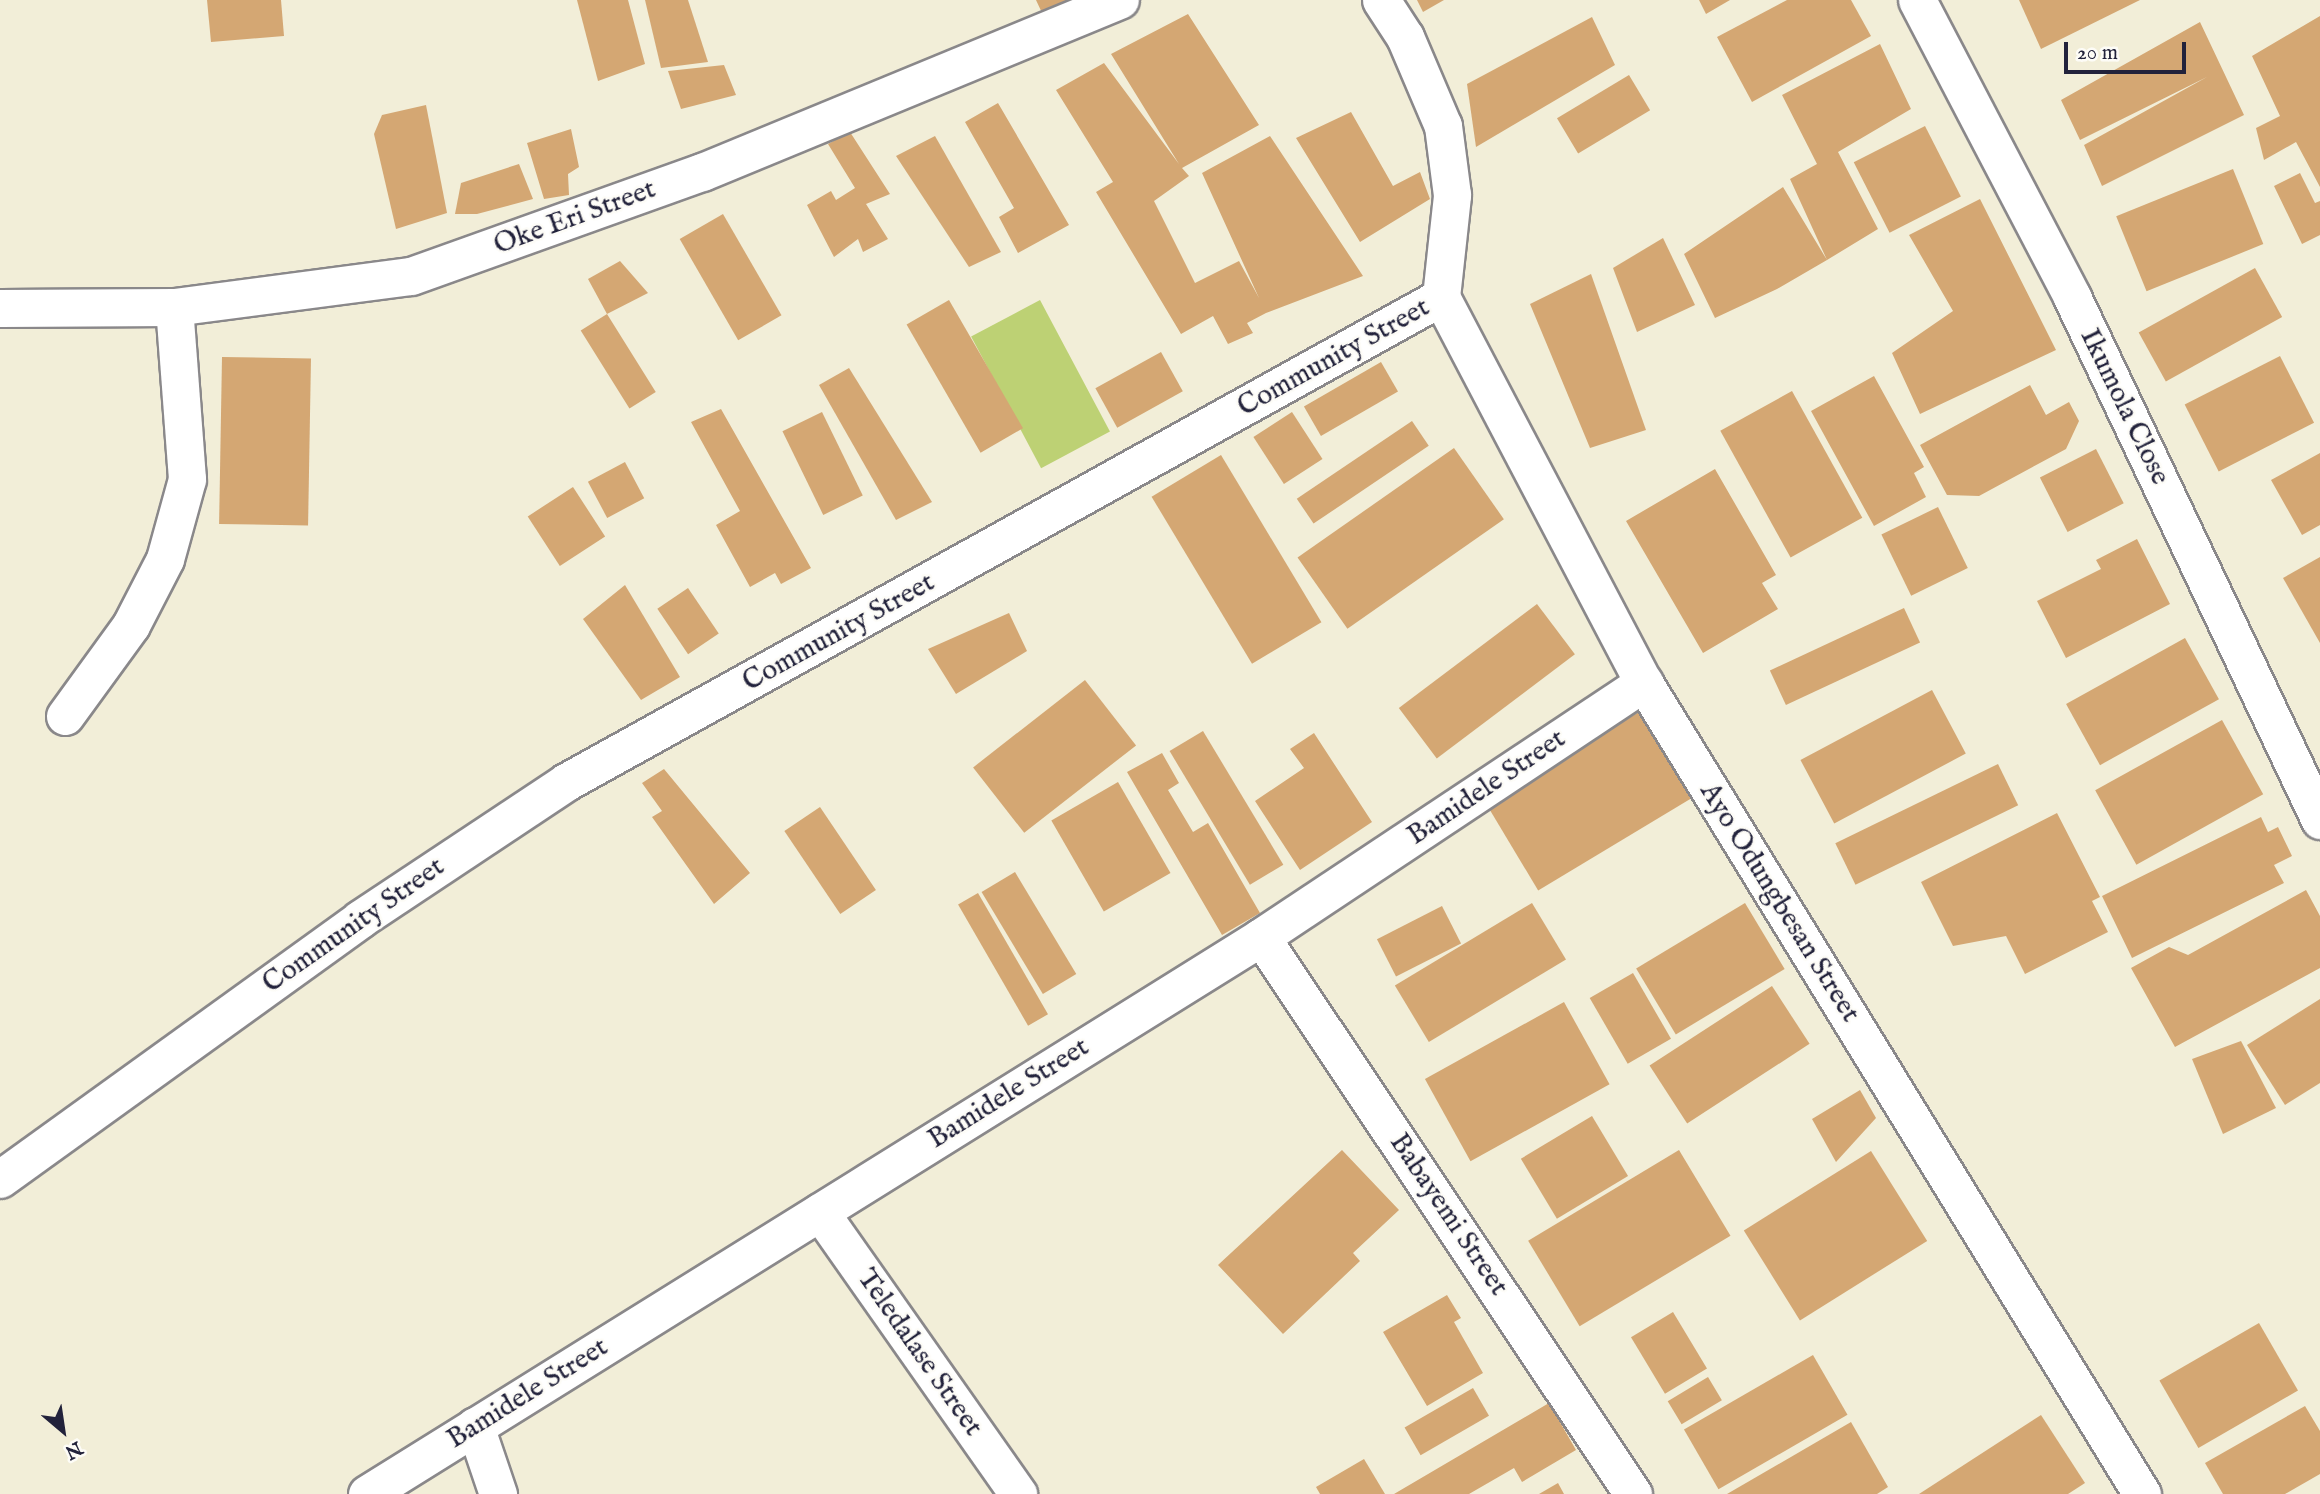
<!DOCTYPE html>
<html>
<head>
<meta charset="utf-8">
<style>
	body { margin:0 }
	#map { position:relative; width:2320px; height:1494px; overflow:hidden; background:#f2eed8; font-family:"IM FELL English",serif }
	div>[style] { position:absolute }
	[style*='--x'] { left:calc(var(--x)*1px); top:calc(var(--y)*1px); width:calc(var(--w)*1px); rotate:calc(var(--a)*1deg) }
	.green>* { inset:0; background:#bdd174; transform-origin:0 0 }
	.building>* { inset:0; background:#d4a773; transform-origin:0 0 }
	.roads { filter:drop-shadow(2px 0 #8a888a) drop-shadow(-2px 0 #8a888a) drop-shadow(0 2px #8a888a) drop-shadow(0 -2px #8a888a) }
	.street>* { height:37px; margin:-18.5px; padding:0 18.5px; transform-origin:18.5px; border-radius:18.5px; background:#fff }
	span { translate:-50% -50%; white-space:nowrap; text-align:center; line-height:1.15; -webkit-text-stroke:5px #fdfcf7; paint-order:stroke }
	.street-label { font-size:28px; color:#22223b }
	.north { position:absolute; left:28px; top:1396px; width:70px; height:70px; -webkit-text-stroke:5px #fdfcf7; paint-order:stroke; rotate:151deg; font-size:19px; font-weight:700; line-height:28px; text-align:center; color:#22223b }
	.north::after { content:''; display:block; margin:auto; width:24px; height:32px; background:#22223b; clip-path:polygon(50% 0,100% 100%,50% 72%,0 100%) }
	.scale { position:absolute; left:2064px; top:42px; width:122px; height:32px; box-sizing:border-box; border:4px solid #22223b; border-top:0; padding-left:9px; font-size:21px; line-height:24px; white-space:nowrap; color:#22223b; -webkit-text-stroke:5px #fdfcf7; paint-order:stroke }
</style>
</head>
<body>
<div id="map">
	<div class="green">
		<i style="left:1040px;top:300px;width:149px;height:78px;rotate:62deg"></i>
	</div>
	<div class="building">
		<i style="clip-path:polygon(207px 0,281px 0,284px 36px,211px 42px)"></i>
		<i style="clip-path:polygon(577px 0,628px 0,645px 64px,598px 81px)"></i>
		<i style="clip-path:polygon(645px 0,688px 0,708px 62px,661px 68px)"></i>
		<i style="clip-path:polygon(1036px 0,1072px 0,1043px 15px)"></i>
		<i style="clip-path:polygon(1417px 0,1444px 0,1423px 12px)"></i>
		<i style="clip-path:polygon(1699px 0,1730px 0,1706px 14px)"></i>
		<i style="clip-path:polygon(1787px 0,1851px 0,1871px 36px,1752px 102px,1717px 37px)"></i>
		<i style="clip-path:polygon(2019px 0,2140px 0,2041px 49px)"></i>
		<i style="clip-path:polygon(1188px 14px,1259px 125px,1182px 168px,1189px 176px,1154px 201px,1195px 283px,1239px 261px,1259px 298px,1202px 173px,1270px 136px,1363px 276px,1266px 313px,1247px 323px,1253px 333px,1228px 344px,1213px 316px,1181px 334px,1096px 192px,1113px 182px,1056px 90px,1104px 63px,1179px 164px,1111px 54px)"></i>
		<i style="clip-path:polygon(2320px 16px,2320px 187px,2296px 142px,2264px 160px,2256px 128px,2280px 116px,2252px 56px)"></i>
		<i style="clip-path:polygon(1592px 17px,1615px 65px,1476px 147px,1467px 84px)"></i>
		<i style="clip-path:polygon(2200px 22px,2244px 115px,2102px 186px,2084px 145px,2207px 77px,2080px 140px,2061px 100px)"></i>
		<i style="clip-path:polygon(1880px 44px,1911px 109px,1838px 152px,1878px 229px,1827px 260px,1777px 289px,1715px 318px,1684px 254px,1783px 187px,1827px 260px,1790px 179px,1817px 164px,1782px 95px)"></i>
		<i style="clip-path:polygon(724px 65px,736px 95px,681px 109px,668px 71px)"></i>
		<i style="left:1629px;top:75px;width:41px;height:84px;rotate:59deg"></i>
		<i style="clip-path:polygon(998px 103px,1069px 225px,1018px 253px,999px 217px,1014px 208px,965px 122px)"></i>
		<i style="clip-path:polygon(426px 105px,447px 213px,396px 229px,374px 134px,382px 115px)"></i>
		<i style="clip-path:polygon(1351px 112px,1393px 186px,1420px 172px,1430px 199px,1360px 242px,1296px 138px)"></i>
		<i style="left:1925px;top:126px;width:79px;height:80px;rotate:63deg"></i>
		<i style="clip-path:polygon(571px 129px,579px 167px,568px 174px,569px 195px,544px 199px,527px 143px)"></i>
		<i style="clip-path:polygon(850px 132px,890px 194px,866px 204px,888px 239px,863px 252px,858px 239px,834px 257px,807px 205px,831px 191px,836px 200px,855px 188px,828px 144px)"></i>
		<i style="clip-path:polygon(935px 136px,1001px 252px,969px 267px,896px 156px)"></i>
		<i style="clip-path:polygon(519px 164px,533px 199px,477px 214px,455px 214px,461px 183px)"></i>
		<i style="left:2233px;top:169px;width:81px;height:126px;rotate:68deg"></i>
		<i style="clip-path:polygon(2300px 173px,2315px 203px,2320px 201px,2320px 235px,2302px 244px,2274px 186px)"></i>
		<i style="clip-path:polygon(1980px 199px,2056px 350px,1920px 414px,1892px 353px,1953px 311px,1909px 235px)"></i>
		<i style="left:723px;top:214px;width:117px;height:50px;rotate:60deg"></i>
		<i style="clip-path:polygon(1663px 238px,1695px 305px,1637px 332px,1613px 268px)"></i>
		<i style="clip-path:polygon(620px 261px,648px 293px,607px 314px,588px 279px)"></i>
		<i style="left:2255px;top:268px;width:56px;height:133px;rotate:61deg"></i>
		<i style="clip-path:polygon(1591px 274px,1646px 430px,1590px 448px,1530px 304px)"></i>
		<i style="left:949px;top:300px;width:148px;height:49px;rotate:60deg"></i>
		<i style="left:607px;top:314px;width:92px;height:31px;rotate:58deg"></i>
		<i style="left:1161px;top:352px;width:45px;height:75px;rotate:61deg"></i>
		<i style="left:2280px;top:356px;width:75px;height:107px;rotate:63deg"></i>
		<i style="left:222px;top:357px;width:89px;height:167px;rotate:1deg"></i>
		<i style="left:1381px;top:362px;width:34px;height:89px;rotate:60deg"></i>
		<i style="clip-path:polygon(849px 368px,932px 502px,896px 520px,819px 385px)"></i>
		<i style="clip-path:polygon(1874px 376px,1924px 467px,1914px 473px,1926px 497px,1874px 526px,1811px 411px)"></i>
		<i style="clip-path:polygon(2030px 385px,2046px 415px,2069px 402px,2079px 421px,2066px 449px,1979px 496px,1947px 495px,1920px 445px)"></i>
		<i style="left:1792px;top:391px;width:145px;height:82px;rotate:61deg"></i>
		<i style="clip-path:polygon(721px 409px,811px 568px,781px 584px,775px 573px,750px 587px,716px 525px,740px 511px,691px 422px)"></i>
		<i style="left:822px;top:412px;width:93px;height:44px;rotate:64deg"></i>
		<i style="left:1292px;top:412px;width:56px;height:46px;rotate:57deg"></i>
		<i style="left:1412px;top:421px;width:30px;height:139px;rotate:56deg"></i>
		<i style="left:1454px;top:448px;width:87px;height:191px;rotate:55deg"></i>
		<i style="left:2096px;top:449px;width:61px;height:63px;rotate:63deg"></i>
		<i style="clip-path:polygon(2320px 453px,2320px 525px,2302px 535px,2271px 480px)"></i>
		<i style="left:1221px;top:455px;width:195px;height:81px;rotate:59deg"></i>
		<i style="left:625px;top:462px;width:41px;height:42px;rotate:62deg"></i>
		<i style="clip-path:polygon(1715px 469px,1776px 575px,1762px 583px,1778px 609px,1703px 653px,1626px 521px)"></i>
		<i style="left:573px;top:487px;width:59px;height:54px;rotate:57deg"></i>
		<i style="left:1938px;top:507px;width:68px;height:63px;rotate:64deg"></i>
		<i style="clip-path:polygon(2137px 539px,2170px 604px,2066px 658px,2037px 601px,2101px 569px,2096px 560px)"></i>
		<i style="clip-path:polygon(2320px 557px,2320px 643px,2283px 578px)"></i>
		<i style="clip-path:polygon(625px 585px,680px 677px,641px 700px,583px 619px)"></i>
		<i style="left:688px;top:588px;width:55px;height:37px;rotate:56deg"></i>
		<i style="left:1537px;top:604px;width:63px;height:173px;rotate:53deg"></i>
		<i style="left:1904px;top:608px;width:38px;height:148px;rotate:65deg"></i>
		<i style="clip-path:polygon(1009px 613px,1027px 651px,956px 694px,928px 649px)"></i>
		<i style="left:2185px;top:638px;width:70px;height:136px;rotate:61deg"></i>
		<i style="left:1085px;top:680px;width:83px;height:142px;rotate:52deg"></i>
		<i style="left:1932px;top:690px;width:72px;height:149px;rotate:62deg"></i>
		<i style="left:1649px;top:706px;width:101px;height:190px;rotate:59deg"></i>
		<i style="left:2222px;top:720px;width:85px;height:145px;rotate:61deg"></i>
		<i style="left:1203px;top:731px;width:156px;height:39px;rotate:59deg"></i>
		<i style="clip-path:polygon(1314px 733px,1372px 822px,1300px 870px,1255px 801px,1304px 768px,1290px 749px)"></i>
		<i style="clip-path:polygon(1162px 753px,1179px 783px,1168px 790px,1193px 832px,1208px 823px,1260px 913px,1222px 935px,1127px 772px)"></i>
		<i style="left:1998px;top:764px;width:46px;height:181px;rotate:64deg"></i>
		<i style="clip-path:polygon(664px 769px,750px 873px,714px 904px,652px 817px,662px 811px,642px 783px)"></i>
		<i style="left:1118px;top:782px;width:105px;height:77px;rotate:60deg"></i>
		<i style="left:820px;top:807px;width:100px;height:43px;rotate:56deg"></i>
		<i style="clip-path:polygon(2057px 813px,2100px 897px,2092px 901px,2108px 932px,2025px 974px,2006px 936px,1953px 946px,1921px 882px)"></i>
		<i style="clip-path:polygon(2261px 817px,2268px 832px,2278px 827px,2292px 856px,2274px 865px,2284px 883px,2132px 958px,2102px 896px)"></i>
		<i style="left:1015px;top:872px;width:119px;height:39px;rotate:59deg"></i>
		<i style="clip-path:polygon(2306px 890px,2320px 916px,2320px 968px,2175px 1047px,2131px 968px,2169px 947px,2188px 955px)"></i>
		<i style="left:978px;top:893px;width:140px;height:23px;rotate:60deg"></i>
		<i style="left:1532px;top:903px;width:66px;height:160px;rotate:59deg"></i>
		<i style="left:1745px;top:903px;width:77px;height:127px;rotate:59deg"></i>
		<i style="left:1442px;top:906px;width:42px;height:73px;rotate:63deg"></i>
		<i style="left:1633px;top:973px;width:76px;height:50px;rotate:60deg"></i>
		<i style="left:1772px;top:986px;width:69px;height:146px;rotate:57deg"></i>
		<i style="clip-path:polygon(2320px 999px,2320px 1083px,2285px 1105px,2247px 1045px)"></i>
		<i style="left:1564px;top:1002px;width:94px;height:159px;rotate:61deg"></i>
		<i style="clip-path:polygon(2241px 1041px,2276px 1108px,2223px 1134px,2192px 1059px)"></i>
		<i style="clip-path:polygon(1860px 1090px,1876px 1118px,1836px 1162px,1812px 1119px)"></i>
		<i style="left:1592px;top:1116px;width:70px;height:83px;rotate:59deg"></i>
		<i style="clip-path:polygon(1342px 1150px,1399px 1210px,1353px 1253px,1360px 1261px,1283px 1334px,1218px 1265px)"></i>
		<i style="left:1679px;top:1150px;width:100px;height:176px;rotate:59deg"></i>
		<i style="left:1871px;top:1151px;width:106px;height:150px;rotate:58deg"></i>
		<i style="clip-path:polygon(1447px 1295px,1461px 1318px,1454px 1322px,1483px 1373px,1427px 1406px,1383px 1332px)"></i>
		<i style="left:1673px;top:1312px;width:66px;height:49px;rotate:59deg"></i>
		<i style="left:2259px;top:1323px;width:78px;height:115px;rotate:60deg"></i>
		<i style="left:1813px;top:1355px;width:69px;height:149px;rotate:60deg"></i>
		<i style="left:1708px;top:1377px;width:27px;height:47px;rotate:59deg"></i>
		<i style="left:1473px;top:1388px;width:32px;height:79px;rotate:60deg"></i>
		<i style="clip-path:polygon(1549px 1403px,1576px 1450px,1522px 1482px,1514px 1468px,1469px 1494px,1394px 1494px)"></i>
		<i style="clip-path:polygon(2305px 1406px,2320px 1431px,2320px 1474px,2285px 1494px,2223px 1494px,2205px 1463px)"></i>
		<i style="clip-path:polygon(2041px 1415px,2085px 1483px,2068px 1494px,1919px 1494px)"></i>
		<i style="clip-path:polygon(1851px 1422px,1888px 1487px,1877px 1494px,1727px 1494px)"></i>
		<i style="clip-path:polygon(1364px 1459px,1385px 1494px,1320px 1494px,1316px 1487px)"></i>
		<i style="clip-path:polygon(1558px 1483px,1564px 1494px,1539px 1494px)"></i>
	</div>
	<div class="roads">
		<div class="street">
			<i style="--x:1917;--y:0;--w:335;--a:62.4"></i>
			<i style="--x:2072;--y:297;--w:579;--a:64.63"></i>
			<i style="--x:1441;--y:297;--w:436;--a:62.3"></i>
			<i style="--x:1644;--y:683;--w:952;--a:58.45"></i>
			<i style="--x:0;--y:308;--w:174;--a:-0.3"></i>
			<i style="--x:174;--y:307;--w:239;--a:-7.5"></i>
			<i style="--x:411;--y:276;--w:309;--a:-19.7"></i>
			<i style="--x:702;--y:172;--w:452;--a:-22.4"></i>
			<i style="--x:65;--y:716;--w:112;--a:-54"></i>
			<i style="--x:131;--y:625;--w:74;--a:-62.7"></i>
			<i style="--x:165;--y:559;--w:83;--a:-74.6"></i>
			<i style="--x:187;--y:479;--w:172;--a:-94.3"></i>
			<i style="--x:1261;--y:937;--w:670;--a:56.26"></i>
			<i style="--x:0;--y:1179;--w:444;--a:-35.8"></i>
			<i style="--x:360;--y:919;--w:247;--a:-33.6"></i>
			<i style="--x:566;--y:782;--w:1000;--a:-29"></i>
			<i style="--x:1441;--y:297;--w:103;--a:-83.8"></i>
			<i style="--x:1452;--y:195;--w:70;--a:-97.4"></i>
			<i style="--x:1443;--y:126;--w:97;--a:-113.1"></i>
			<i style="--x:1405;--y:37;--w:44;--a:-123"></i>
			<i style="--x:820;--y:1212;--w:345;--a:54.9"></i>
			<i style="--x:475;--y:1426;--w:72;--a:71.3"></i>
			<i style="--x:367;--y:1494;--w:1053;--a:-31.92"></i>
			<i style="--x:1261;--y:937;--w:460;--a:-33.6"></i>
		</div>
	</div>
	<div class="street-label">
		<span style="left:575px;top:218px;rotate:-20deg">Oke Eri Street</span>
		<span style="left:1334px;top:358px;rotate:-29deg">Community Street</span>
		<span style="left:2124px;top:407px;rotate:64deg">Ikumola Close</span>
		<span style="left:839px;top:633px;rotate:-29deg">Community Street</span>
		<span style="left:1487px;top:788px;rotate:-34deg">Bamidele Street</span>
		<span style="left:1779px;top:903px;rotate:58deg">Ayo Odungbesan Street</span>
		<span style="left:354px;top:926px;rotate:-35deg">Community Street</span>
		<span style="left:1009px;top:1094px;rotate:-32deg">Bamidele Street</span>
		<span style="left:1448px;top:1215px;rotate:56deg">Babayemi Street</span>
		<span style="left:919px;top:1353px;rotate:55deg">Teledalase Street</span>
		<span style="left:528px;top:1394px;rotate:-32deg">Bamidele Street</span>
	</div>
	<div class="north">N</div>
	<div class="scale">20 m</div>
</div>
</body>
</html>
